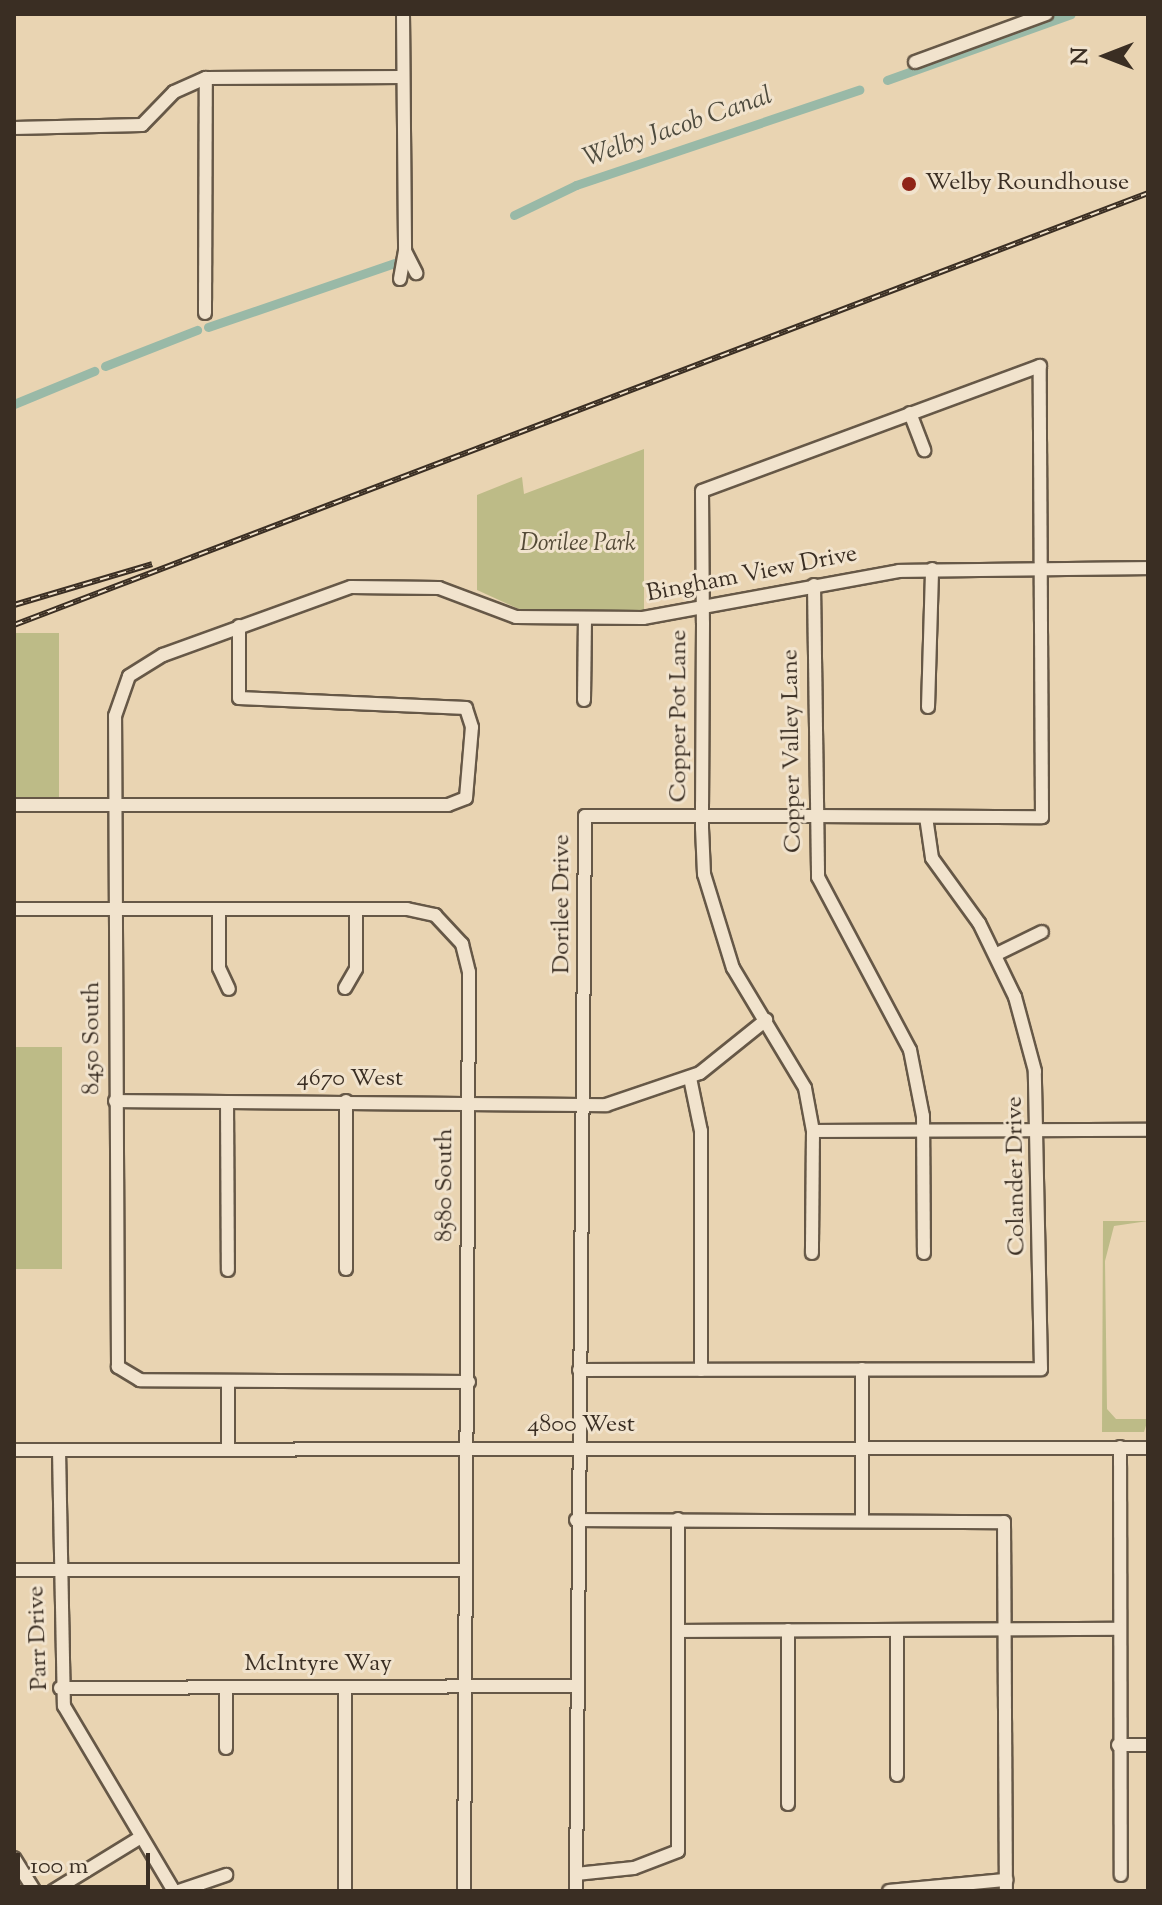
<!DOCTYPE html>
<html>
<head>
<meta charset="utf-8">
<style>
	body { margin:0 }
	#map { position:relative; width:1162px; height:1905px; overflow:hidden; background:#e9d4b2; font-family:"Sorts Mill Goudy",serif }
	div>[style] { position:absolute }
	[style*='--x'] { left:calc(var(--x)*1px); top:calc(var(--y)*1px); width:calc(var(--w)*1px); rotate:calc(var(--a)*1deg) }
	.green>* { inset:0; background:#bdbb87; transform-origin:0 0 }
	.canal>* { height:9px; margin:-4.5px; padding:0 4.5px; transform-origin:4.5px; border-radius:4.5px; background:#99b9a7 }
	.roads { filter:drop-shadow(2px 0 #665847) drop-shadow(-2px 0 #665847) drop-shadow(0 2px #665847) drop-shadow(0 -2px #665847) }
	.minor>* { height:12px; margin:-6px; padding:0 6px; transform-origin:6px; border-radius:6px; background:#f1e3cd }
	.rail>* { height:6px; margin-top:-3px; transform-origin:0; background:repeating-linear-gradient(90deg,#f1e3cd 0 9px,#3a2e23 0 18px); box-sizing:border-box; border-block:2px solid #3a2e23 }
	.dots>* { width:22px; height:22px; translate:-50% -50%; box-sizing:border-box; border:4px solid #f1e3cd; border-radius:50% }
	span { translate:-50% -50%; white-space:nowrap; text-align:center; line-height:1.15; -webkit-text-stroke:6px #f1e3cd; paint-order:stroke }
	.poi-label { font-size:24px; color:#3a2e23 }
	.left { translate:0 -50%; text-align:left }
	.park-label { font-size:24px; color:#544a37; font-style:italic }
	.street-label { font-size:24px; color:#3a2e23 }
	.water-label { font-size:26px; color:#4d4a3d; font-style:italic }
	.frame { position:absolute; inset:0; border:16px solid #3a2e23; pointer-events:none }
	.north { position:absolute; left:1066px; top:16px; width:80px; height:80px; -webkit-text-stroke:6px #f1e3cd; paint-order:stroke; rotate:270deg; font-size:22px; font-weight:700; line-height:32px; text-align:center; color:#3a2e23 }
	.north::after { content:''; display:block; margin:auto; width:28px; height:36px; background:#3a2e23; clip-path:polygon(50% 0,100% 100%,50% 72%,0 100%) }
	.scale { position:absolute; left:16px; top:1853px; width:134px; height:36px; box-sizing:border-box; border:4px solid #3a2e23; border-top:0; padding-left:10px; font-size:24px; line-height:28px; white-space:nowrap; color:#3a2e23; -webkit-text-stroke:6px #f1e3cd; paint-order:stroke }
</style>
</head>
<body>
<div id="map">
	<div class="green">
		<i style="clip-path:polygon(644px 449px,644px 610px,521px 610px,477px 590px,477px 495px,522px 477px,524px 494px)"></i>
		<i style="left:59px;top:633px;width:167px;height:48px;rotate:90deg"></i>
		<i style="left:14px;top:1047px;width:48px;height:222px"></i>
		<i style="clip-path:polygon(1103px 1221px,1148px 1221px,1114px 1226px,1105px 1261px,1107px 1409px,1116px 1419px,1148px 1419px,1144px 1432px,1102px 1432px)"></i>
	</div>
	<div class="canal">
		<i style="--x:887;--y:80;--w:195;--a:-19.7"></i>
		<i style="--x:514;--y:215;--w:69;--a:-25.8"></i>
		<i style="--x:576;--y:185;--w:299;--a:-18.6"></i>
		<i style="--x:208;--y:327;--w:198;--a:-18.9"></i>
		<i style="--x:105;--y:366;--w:99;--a:-21.4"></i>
		<i style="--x:14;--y:404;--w:87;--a:-22.4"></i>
	</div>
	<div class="roads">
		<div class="minor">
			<i style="--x:403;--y:14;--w:237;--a:89.5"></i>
			<i style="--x:915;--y:62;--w:140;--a:-20.1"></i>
			<i style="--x:14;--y:128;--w:128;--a:-1.3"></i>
			<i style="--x:142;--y:125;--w:46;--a:-45.9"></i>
			<i style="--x:174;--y:92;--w:35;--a:-24"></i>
			<i style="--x:206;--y:78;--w:197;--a:-0.3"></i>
			<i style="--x:400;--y:279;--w:28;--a:-80"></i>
			<i style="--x:405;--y:251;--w:25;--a:63"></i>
			<i style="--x:205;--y:313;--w:235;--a:-89.8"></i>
			<i style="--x:910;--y:413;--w:40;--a:69"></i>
			<i style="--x:814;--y:585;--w:292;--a:89.2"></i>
			<i style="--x:818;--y:877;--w:196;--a:62"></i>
			<i style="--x:910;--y:1050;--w:67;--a:78.9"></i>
			<i style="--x:923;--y:1116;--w:137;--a:89.6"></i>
			<i style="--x:584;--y:700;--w:81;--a:-89.3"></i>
			<i style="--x:928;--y:707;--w:138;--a:-88.3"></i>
			<i style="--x:14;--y:805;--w:434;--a:0"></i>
			<i style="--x:448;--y:805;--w:19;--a:-21"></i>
			<i style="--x:466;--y:798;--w:71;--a:-85.2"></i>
			<i style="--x:472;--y:727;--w:20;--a:-108"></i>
			<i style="--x:466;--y:708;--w:227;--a:-177.5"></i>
			<i style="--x:239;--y:698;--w:72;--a:-90"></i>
			<i style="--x:14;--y:909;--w:393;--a:0"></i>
			<i style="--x:407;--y:909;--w:29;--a:12"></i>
			<i style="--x:435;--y:915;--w:40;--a:47"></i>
			<i style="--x:462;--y:944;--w:29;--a:76"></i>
			<i style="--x:469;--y:972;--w:919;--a:90.31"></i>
			<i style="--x:219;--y:909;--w:59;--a:90"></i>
			<i style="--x:219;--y:968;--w:23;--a:65"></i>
			<i style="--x:997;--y:954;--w:50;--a:-26.1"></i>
			<i style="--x:345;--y:988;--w:22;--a:-60"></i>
			<i style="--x:356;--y:969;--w:60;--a:-90"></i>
			<i style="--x:690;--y:1078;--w:54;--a:78.3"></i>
			<i style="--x:701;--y:1131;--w:239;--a:90"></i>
			<i style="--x:115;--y:1101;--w:491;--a:0.5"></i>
			<i style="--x:606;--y:1105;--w:99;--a:-18.8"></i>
			<i style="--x:700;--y:1073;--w:85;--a:-38.8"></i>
			<i style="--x:346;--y:1101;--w:168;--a:90"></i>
			<i style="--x:227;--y:1102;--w:168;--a:89.7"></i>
			<i style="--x:813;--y:1131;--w:335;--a:-0.2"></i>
			<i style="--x:579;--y:1370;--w:462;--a:-0.1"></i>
			<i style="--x:1041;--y:1369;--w:298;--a:-91.2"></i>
			<i style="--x:1035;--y:1071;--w:77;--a:-105.1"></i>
			<i style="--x:1015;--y:997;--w:82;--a:-115.9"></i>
			<i style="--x:979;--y:923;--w:80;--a:-125.9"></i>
			<i style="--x:932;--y:858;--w:41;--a:-98.3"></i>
			<i style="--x:469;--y:1382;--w:329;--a:-179.7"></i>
			<i style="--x:140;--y:1380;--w:26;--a:-149"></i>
			<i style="--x:118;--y:1367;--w:651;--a:-90.26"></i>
			<i style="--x:115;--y:716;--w:42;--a:-70.7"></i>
			<i style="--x:129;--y:676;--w:40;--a:-32"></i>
			<i style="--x:163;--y:655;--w:200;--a:-19.9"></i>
			<i style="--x:351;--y:587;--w:88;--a:0.7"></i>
			<i style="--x:439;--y:588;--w:82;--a:20.6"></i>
			<i style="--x:516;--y:617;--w:127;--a:0.5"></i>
			<i style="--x:643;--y:618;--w:260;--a:-10.4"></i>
			<i style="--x:899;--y:571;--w:249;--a:-0.7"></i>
			<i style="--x:1120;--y:1447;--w:428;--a:89.9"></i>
			<i style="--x:228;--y:1449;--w:66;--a:-90"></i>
			<i style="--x:14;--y:1450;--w:1134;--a:-0.1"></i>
			<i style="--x:59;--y:1450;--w:256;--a:88.9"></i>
			<i style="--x:64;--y:1706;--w:215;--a:59.3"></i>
			<i style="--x:862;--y:1519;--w:150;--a:-90"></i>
			<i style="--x:576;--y:1520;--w:428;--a:0.3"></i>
			<i style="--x:1004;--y:1522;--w:369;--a:89.7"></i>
			<i style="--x:14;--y:1570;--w:450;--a:0"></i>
			<i style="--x:788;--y:1630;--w:174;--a:90"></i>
			<i style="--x:897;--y:1630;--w:145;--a:90"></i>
			<i style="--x:678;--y:1631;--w:441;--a:-0.3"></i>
			<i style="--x:345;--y:1687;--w:204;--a:90"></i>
			<i style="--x:60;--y:1688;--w:516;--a:-0.22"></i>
			<i style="--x:1118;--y:1745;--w:30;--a:0"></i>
			<i style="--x:226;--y:1748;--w:61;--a:-90"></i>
			<i style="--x:14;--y:1858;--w:39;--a:58"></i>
			<i style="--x:576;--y:1874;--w:58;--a:-5.9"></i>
			<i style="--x:634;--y:1868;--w:47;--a:-21.1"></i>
			<i style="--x:678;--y:1851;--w:332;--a:-90"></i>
			<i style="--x:53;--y:1891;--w:103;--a:-31.5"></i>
			<i style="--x:179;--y:1891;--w:50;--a:-18.8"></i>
			<i style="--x:576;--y:1891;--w:1075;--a:-89.52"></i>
			<i style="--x:585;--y:816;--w:229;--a:0"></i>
			<i style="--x:814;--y:816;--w:228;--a:0.3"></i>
			<i style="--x:1042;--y:817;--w:451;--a:-90.3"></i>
			<i style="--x:1040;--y:366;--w:360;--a:159.7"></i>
			<i style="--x:702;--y:491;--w:132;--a:89.6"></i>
			<i style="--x:703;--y:623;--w:181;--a:90.3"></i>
			<i style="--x:702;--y:804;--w:24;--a:90"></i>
			<i style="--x:702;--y:828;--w:46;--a:87.5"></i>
			<i style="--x:704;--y:874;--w:98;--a:72.9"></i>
			<i style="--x:733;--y:968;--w:140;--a:59"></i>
			<i style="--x:805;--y:1088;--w:44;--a:79.5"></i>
			<i style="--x:813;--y:1131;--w:122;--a:90.5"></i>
			<i style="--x:889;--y:1891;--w:118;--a:-5.4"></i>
		</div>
	</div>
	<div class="rail">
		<i style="--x:14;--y:605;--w:144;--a:-16.5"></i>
		<i style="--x:14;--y:625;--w:1213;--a:-20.85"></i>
	</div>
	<div class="dots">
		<i style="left:909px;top:184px;background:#8f2418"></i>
	</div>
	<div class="poi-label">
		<span class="left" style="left:925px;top:184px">Welby Roundhouse</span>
	</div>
	<div class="park-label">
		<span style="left:578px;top:545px">Dorilee Park</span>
	</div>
	<div class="street-label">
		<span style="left:752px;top:575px;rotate:-11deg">Bingham View Drive</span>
		<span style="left:680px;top:716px;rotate:-90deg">Copper Pot Lane</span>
		<span style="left:793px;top:751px;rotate:-91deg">Copper Valley Lane</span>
		<span style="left:563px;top:904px;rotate:-90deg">Dorilee Drive</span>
		<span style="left:93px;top:1038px;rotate:-90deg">8450 South</span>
		<span style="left:350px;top:1080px">4670 West</span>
		<span style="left:1017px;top:1176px;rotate:-91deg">Colander Drive</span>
		<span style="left:446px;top:1185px;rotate:-90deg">8580 South</span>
		<span style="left:581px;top:1426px">4800 West</span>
		<span style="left:39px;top:1638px;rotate:-92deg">Parr Drive</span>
		<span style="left:318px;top:1665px">McIntyre Way</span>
	</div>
	<div class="water-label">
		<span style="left:678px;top:128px;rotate:-19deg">Welby Jacob Canal</span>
	</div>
	<div class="frame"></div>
	<div class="north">N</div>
	<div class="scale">100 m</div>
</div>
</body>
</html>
